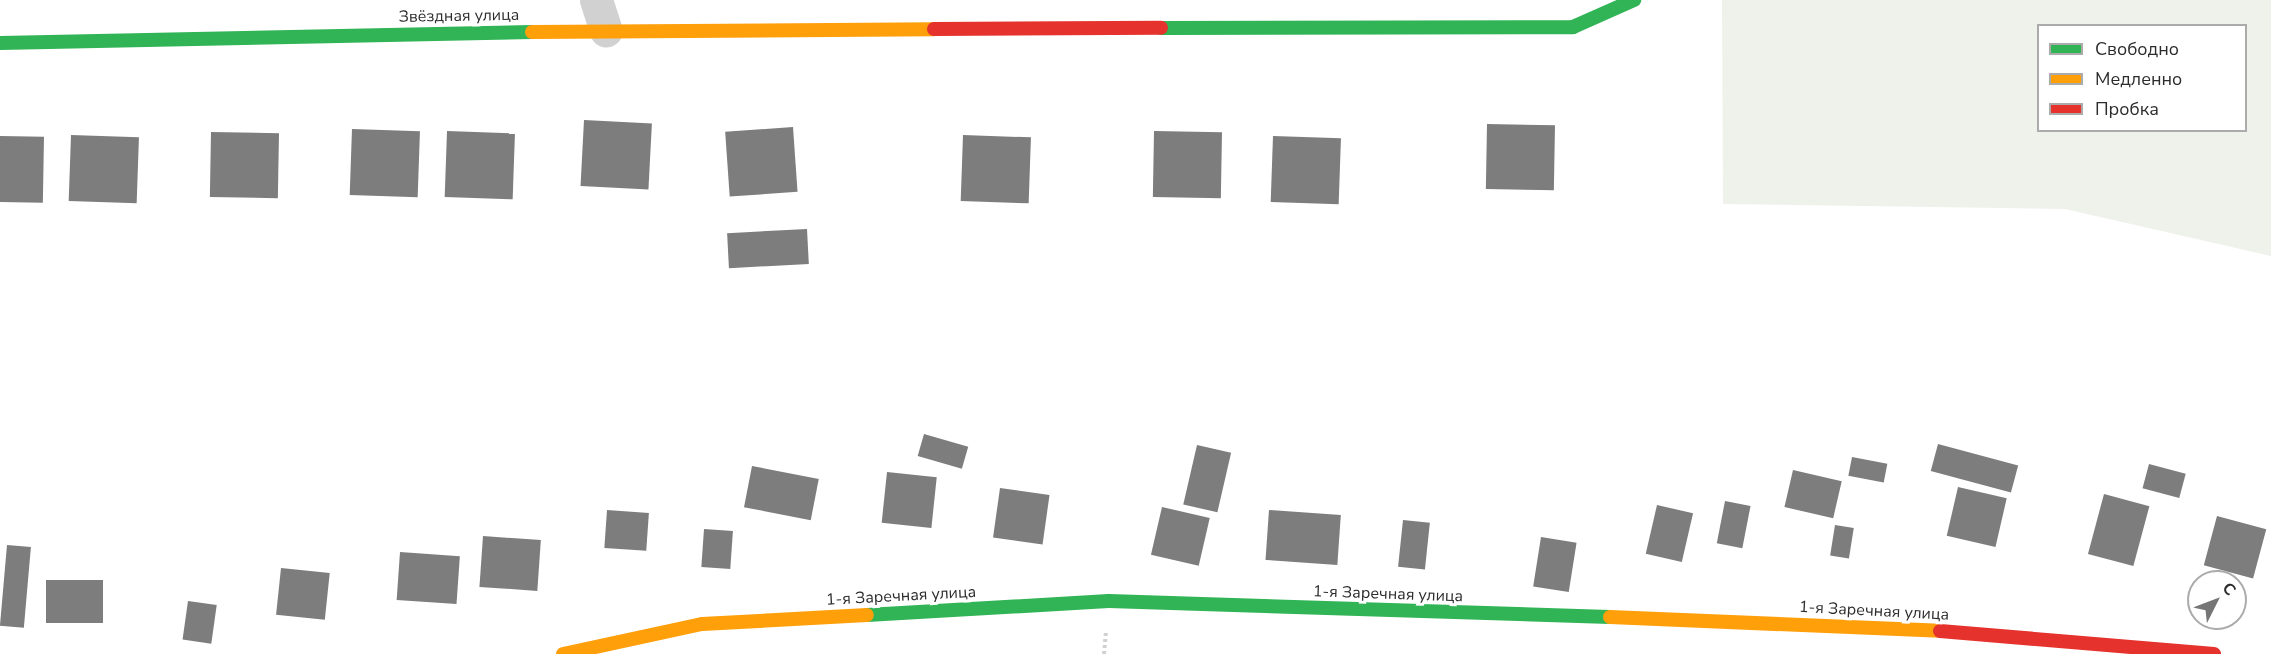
<!DOCTYPE html>
<html>
<head>
<meta charset="utf-8">
<style>
	body { margin:0 }
	#map { position:relative; width:2271px; height:654px; overflow:hidden; background:#fff; font-family:"Nunito Sans",sans-serif }
	div>[style] { position:absolute }
	[style*='--x'] { left:calc(var(--x)*1px); top:calc(var(--y)*1px); width:calc(var(--w)*1px); rotate:calc(var(--a)*1deg) }
	.green>* { inset:0; background:#eff2eb }
	.building>* { inset:0; background:#7d7d7d; transform-origin:0 0 }
	.path>* { height:4px; margin-top:-2px; transform-origin:0; background:repeating-linear-gradient(90deg,#d1d1d1 0 3px,transparent 0 6px) }
	.street>* { height:33px; margin:-16.5px; padding:0 16.5px; transform-origin:16.5px; border-radius:16.5px; background:#d1d1d1 }
	.fast>* { height:14px; margin:-7px; padding:0 7px; transform-origin:7px; border-radius:7px; background:#30b455 }
	.slow>* { height:14px; margin:-7px; padding:0 7px; transform-origin:7px; border-radius:7px; background:#ff9f0a }
	.jam>* { height:14px; margin:-7px; padding:0 7px; transform-origin:7px; border-radius:7px; background:#e5322d }
	span { translate:-50% -50%; white-space:nowrap; text-align:center; line-height:1.15; -webkit-text-stroke:6px #fff; paint-order:stroke }
	.street-label { font-size:16px; color:#2c2c2c }
	.legend { position:absolute; left:2037px; top:24px; width:210px; height:108px; box-sizing:border-box; background:#fff; border:2px solid #ababab; margin:0; padding:8px 10px; list-style:none; font-size:18px; color:#2c2c2c }
	.legend li { display:flex; align-items:center; gap:12px; height:30px }
	.legend b { width:30px; border:2px solid #ababab }
	.north { position:absolute; left:2187px; top:570px; width:60px; height:60px; box-sizing:border-box; background:#fff; border:2px solid #ababab; border-radius:50%; rotate:48deg; font-size:16px; font-weight:700; line-height:24px; text-align:center; color:#2c2c2c }
	.north::after { content:''; display:block; margin:auto; width:21px; height:27px; background:#767676; clip-path:polygon(50% 0,100% 100%,50% 72%,0 100%) }
</style>
</head>
<body>
<div id="map">
	<div class="green">
		<i style="clip-path:polygon(evenodd,1722px 0,2271px 0,2271px 256px,2065px 209px,1723px 204px,1722px 0,2038px 26px,2246px 26px,2246px 130px,2038px 130px,2038px 26px)"></i>
	</div>
	<div class="building">
		<i style="left:584px;top:120px;width:68px;height:66px;rotate:3deg"></i>
		<i style="left:1487px;top:124px;width:68px;height:65px;rotate:1deg"></i>
		<i style="left:793px;top:127px;width:65px;height:68px;rotate:86deg"></i>
		<i style="left:352px;top:129px;width:68px;height:66px;rotate:2deg"></i>
		<i style="left:447px;top:131px;width:68px;height:66px;rotate:2deg"></i>
		<i style="left:1154px;top:131px;width:68px;height:66px;rotate:1deg"></i>
		<i style="left:211px;top:132px;width:68px;height:65px;rotate:1deg"></i>
		<i style="left:71px;top:135px;width:68px;height:66px;rotate:2deg"></i>
		<i style="left:963px;top:135px;width:68px;height:66px;rotate:2deg"></i>
		<i style="left:0;top:136px;width:44px;height:66px;rotate:1deg"></i>
		<i style="left:1273px;top:136px;width:68px;height:66px;rotate:2deg"></i>
		<i style="left:807px;top:229px;width:35px;height:80px;rotate:87deg"></i>
		<i style="left:924px;top:434px;width:46px;height:23px;rotate:16deg"></i>
		<i style="left:1938px;top:444px;width:83px;height:28px;rotate:15deg"></i>
		<i style="left:1197px;top:445px;width:35px;height:61px;rotate:13deg"></i>
		<i style="left:1852px;top:457px;width:36px;height:19px;rotate:11deg"></i>
		<i style="left:2149px;top:464px;width:38px;height:25px;rotate:15deg"></i>
		<i style="left:752px;top:466px;width:68px;height:42px;rotate:11deg"></i>
		<i style="left:1793px;top:470px;width:50px;height:38px;rotate:13deg"></i>
		<i style="left:887px;top:472px;width:50px;height:51px;rotate:6deg"></i>
		<i style="left:1958px;top:487px;width:50px;height:50px;rotate:13deg"></i>
		<i style="left:1000px;top:488px;width:50px;height:50px;rotate:8deg"></i>
		<i style="left:2104px;top:494px;width:47px;height:62px;rotate:15deg"></i>
		<i style="left:1725px;top:501px;width:26px;height:43px;rotate:11deg"></i>
		<i style="left:1657px;top:505px;width:37px;height:50px;rotate:13deg"></i>
		<i style="left:1162px;top:507px;width:49px;height:49px;rotate:13deg"></i>
		<i style="left:607px;top:510px;width:42px;height:38px;rotate:4deg"></i>
		<i style="left:1269px;top:510px;width:72px;height:50px;rotate:4deg"></i>
		<i style="left:2217px;top:516px;width:51px;height:51px;rotate:15deg"></i>
		<i style="left:1403px;top:520px;width:27px;height:47px;rotate:6deg"></i>
		<i style="left:1835px;top:525px;width:19px;height:31px;rotate:9deg"></i>
		<i style="left:704px;top:529px;width:29px;height:38px;rotate:4deg"></i>
		<i style="left:483px;top:536px;width:58px;height:51px;rotate:4deg"></i>
		<i style="left:1541px;top:537px;width:36px;height:50px;rotate:9deg"></i>
		<i style="left:7px;top:545px;width:24px;height:81px;rotate:5deg"></i>
		<i style="left:400px;top:552px;width:60px;height:48px;rotate:4deg"></i>
		<i style="left:281px;top:568px;width:49px;height:47px;rotate:6deg"></i>
		<i style="left:46px;top:580px;width:57px;height:43px"></i>
		<i style="left:188px;top:601px;width:29px;height:39px;rotate:8deg"></i>
	</div>
	<div class="path">
		<i style="--x:1104;--y:654;--w:22;--a:-85"></i>
	</div>
	<div class="street">
		<i style="--x:596;--y:0;--w:32;--a:72"></i>
	</div>
	<div class="fast">
		<i style="--x:1161;--y:28;--w:412;--a:-0.1"></i>
		<i style="--x:1573;--y:27;--w:67;--a:-23.9"></i>
		<i style="--x:0;--y:43;--w:532;--a:-1.18"></i>
		<i style="--x:867;--y:615;--w:242;--a:-3.3"></i>
		<i style="--x:1109;--y:601;--w:501;--a:1.83"></i>
	</div>
	<div class="slow">
		<i style="--x:532;--y:32;--w:402;--a:-0.4"></i>
		<i style="--x:1610;--y:617;--w:330;--a:2.4"></i>
		<i style="--x:563;--y:654;--w:142;--a:-12.2"></i>
		<i style="--x:702;--y:624;--w:165;--a:-3.1"></i>
	</div>
	<div class="jam">
		<i style="--x:934;--y:29;--w:227;--a:-0.3"></i>
		<i style="--x:1940;--y:631;--w:275;--a:4.8"></i>
	</div>
	<div class="street-label">
		<span style="left:459px;top:16px;rotate:-1deg">Звёздная улица</span>
		<span style="left:1388px;top:594px;rotate:2deg">1-я Заречная улица</span>
		<span style="left:901px;top:596px;rotate:-3deg">1-я Заречная улица</span>
		<span style="left:1874px;top:611px;rotate:3deg">1-я Заречная улица</span>
	</div>
	<ul class="legend">
	<li><b style="height:8px;background:#30b455"></b>Свободно</li>
	<li><b style="height:8px;background:#ff9f0a"></b>Медленно</li>
	<li><b style="height:8px;background:#e5322d"></b>Пробка</li>
	</ul>
	<div class="north">С</div>
</div>
</body>
</html>
